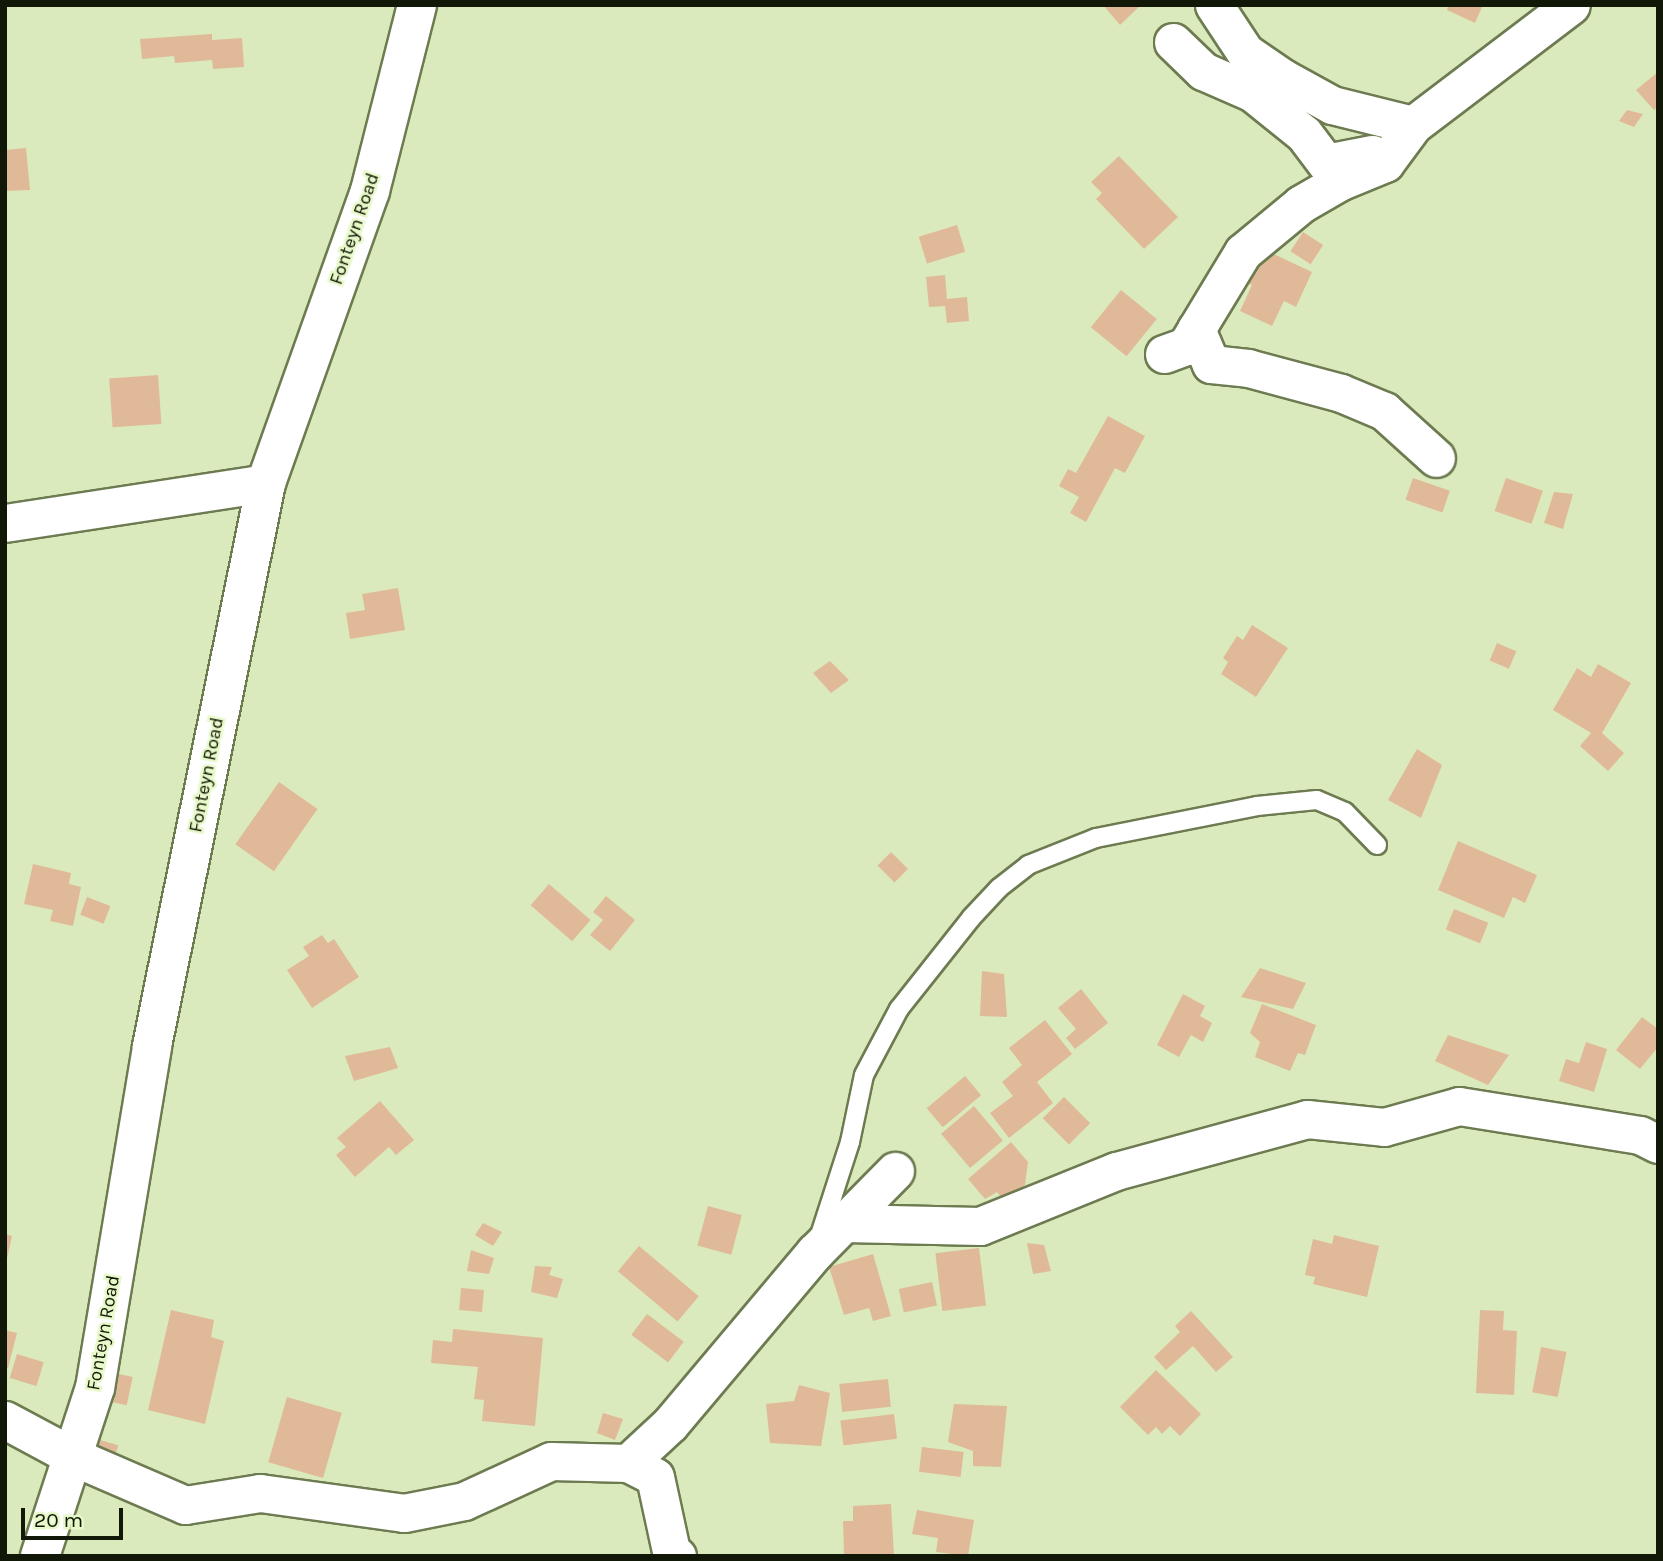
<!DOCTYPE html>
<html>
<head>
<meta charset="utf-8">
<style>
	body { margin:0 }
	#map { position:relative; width:1663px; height:1561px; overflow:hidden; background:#daeabc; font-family:Karla,sans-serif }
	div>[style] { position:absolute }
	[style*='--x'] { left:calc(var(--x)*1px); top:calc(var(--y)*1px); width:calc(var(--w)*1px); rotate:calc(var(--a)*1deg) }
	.building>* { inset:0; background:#e0ba98; transform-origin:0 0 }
	.roads { filter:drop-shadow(2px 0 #6d7b51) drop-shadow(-2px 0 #6d7b51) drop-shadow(0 2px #6d7b51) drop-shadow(0 -2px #6d7b51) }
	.service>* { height:18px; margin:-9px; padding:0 9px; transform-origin:9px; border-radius:9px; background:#fff }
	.minor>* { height:37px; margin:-18.5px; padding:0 18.5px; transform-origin:18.5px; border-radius:18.5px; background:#fff }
	.tertiary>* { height:38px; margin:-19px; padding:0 19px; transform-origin:19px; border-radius:19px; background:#fff }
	span { translate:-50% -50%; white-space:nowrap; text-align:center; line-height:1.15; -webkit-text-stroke:5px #e7f8c9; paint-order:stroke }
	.street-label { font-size:19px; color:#121807 }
	.frame { position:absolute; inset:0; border:7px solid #121807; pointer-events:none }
	.scale { position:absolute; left:21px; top:1508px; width:102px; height:32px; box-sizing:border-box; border:4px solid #121807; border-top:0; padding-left:9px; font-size:21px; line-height:24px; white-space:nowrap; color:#121807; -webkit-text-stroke:5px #e7f8c9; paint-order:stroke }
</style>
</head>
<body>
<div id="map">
	<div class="building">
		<i style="clip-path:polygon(1103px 5px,1141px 5px,1120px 25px)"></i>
		<i style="clip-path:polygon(1449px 5px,1478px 5px,1482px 7px,1475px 23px,1447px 10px)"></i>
		<i style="clip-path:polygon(212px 34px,212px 40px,242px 38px,244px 67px,213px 69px,212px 60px,175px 63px,174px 56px,142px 59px,140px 39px)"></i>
		<i style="clip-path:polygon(1658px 72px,1658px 107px,1654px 110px,1636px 90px)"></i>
		<i style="clip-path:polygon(1627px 110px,1643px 114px,1634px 127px,1619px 121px)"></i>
		<i style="clip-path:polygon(26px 148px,30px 190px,5px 191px,5px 150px)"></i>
		<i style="clip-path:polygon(1119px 156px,1178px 217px,1144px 249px,1096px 199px,1102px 193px,1091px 182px)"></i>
		<i style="left:957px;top:225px;width:28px;height:40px;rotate:73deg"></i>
		<i style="left:1303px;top:232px;width:24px;height:23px;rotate:33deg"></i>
		<i style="clip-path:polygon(1263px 249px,1312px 272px,1296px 307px,1284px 301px,1272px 326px,1240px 311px,1252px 285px,1247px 283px)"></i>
		<i style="clip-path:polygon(945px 275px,947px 299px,967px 297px,969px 321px,947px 323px,945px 306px,929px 307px,926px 277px)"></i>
		<i style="left:1121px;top:290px;width:46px;height:48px;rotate:39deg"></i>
		<i style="left:158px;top:375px;width:49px;height:49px;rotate:86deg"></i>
		<i style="clip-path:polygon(1108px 416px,1145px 436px,1125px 473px,1115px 468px,1086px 522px,1070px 513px,1079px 497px,1059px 486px,1068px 469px,1076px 473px)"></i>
		<i style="left:1413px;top:478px;width:39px;height:23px;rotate:19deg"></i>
		<i style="left:1506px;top:478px;width:39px;height:35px;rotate:19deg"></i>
		<i style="clip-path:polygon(1554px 492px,1573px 494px,1563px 529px,1544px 523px)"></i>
		<i style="clip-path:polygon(398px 588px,405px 630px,350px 639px,346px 613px,365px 610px,362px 594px)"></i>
		<i style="clip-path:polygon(1252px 625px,1288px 648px,1256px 697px,1221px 674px,1228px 662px,1223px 658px,1237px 636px,1243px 640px)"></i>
		<i style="left:1497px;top:643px;width:21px;height:19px;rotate:23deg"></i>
		<i style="clip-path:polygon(830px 661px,849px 680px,831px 693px,813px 673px)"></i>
		<i style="clip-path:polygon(1598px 664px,1631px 683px,1602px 733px,1624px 753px,1608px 771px,1580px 746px,1591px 733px,1553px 710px,1577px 668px,1591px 677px)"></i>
		<i style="clip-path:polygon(1417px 749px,1442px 765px,1421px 818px,1388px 800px)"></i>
		<i style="left:279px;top:782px;width:47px;height:76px;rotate:35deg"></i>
		<i style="clip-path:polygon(1458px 841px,1537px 875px,1525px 903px,1513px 897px,1504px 918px,1438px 890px)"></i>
		<i style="left:891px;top:852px;width:24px;height:19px;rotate:45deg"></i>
		<i style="clip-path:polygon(33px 864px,71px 873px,69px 884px,81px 887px,73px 926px,50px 921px,53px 910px,24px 904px)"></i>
		<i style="left:549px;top:884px;width:55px;height:28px;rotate:41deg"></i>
		<i style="clip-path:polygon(606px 896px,635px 920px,610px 951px,590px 935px,603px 920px,593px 912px)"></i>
		<i style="left:87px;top:897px;width:25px;height:19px;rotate:21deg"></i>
		<i style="left:1454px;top:909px;width:37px;height:22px;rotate:22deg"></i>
		<i style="clip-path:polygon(322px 935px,328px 943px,334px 939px,359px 977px,312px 1008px,287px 970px,309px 956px,303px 947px)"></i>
		<i style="clip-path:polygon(1260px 968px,1306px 983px,1293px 1009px,1241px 997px)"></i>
		<i style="clip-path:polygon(982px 971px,1004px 974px,1007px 1017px,980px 1016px)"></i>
		<i style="clip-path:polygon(1081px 989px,1108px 1023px,1075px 1049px,1066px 1038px,1076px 1029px,1058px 1008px)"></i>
		<i style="clip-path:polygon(1183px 994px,1205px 1006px,1200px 1016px,1212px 1023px,1203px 1042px,1191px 1035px,1179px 1057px,1157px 1045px)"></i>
		<i style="clip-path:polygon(1262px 1004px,1316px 1025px,1305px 1055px,1298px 1053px,1290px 1071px,1255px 1057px,1260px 1042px,1250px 1033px)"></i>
		<i style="clip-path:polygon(1642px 1017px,1658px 1029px,1658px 1047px,1640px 1069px,1616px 1050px)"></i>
		<i style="clip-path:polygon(1045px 1020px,1072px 1054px,1037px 1082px,1053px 1103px,1009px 1138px,990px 1113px,1013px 1096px,1002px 1082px,1022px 1065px,1009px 1048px)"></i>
		<i style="clip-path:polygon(1448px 1035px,1509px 1055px,1488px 1085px,1435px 1061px)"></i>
		<i style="clip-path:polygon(1586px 1042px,1607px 1049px,1594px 1092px,1559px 1081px,1566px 1059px,1579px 1063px)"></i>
		<i style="clip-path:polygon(390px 1047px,398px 1068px,354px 1081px,345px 1056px)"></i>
		<i style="left:965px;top:1076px;width:25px;height:50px;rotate:50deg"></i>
		<i style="left:1064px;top:1097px;width:37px;height:30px;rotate:45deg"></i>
		<i style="clip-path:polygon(380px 1101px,414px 1140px,396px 1155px,389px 1147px,355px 1177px,336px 1155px,346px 1147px,337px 1138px)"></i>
		<i style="left:974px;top:1106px;width:45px;height:43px;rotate:50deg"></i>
		<i style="clip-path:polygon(1011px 1142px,1028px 1162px,1025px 1185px,1006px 1204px,997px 1192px,985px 1199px,968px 1179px)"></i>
		<i style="left:708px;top:1206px;width:35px;height:41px;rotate:15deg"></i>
		<i style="clip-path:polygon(483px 1223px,502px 1232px,493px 1246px,475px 1235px)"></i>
		<i style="clip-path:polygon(5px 1234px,12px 1236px,6px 1263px,5px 1263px)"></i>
		<i style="clip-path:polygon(1334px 1235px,1379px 1246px,1367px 1297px,1313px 1284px,1315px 1277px,1305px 1275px,1313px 1239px,1332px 1244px)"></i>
		<i style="clip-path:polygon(1027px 1243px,1044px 1245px,1051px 1271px,1033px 1274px)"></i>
		<i style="left:639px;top:1246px;width:78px;height:33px;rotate:40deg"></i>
		<i style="left:979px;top:1248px;width:58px;height:44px;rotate:83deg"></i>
		<i style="clip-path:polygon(471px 1250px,494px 1258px,489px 1274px,467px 1271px)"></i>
		<i style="clip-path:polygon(873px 1254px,891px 1316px,873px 1321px,869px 1308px,844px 1315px,829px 1267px)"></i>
		<i style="clip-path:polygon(535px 1266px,552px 1267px,549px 1275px,563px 1279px,557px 1298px,531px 1292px)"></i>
		<i style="left:932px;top:1282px;width:24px;height:34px;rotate:78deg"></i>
		<i style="left:461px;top:1288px;width:23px;height:22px;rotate:5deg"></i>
		<i style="clip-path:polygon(171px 1310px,214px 1320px,211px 1337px,224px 1341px,205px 1424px,148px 1410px)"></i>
		<i style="clip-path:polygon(1480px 1310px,1504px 1311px,1503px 1330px,1517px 1331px,1514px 1395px,1476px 1393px)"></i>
		<i style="clip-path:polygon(1191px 1311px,1233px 1357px,1216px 1372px,1193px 1346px,1166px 1370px,1154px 1357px,1180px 1332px,1175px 1326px)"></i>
		<i style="left:647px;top:1314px;width:46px;height:26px;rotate:37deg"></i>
		<i style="clip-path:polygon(453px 1329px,543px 1338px,535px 1426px,482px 1421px,484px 1400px,474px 1399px,478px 1367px,431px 1363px,433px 1340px,452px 1342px)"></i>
		<i style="clip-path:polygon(5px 1330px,17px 1333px,8px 1368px,5px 1367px)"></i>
		<i style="left:1541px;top:1347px;width:26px;height:46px;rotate:11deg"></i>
		<i style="left:17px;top:1354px;width:28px;height:25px;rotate:17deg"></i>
		<i style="clip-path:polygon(1156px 1370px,1201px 1414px,1180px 1436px,1170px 1426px,1162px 1434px,1156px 1427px,1148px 1435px,1120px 1407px)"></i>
		<i style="left:119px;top:1374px;width:14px;height:29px;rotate:12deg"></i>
		<i style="left:888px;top:1379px;width:28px;height:49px;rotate:84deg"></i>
		<i style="clip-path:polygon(799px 1385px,830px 1393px,821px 1446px,770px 1443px,766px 1404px,794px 1401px)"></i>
		<i style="left:287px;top:1397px;width:57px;height:68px;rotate:16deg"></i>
		<i style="clip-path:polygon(954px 1404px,1007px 1406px,1001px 1467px,973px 1466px,973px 1451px,948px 1442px)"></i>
		<i style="clip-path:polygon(603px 1413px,623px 1419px,615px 1440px,597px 1433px)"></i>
		<i style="left:894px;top:1414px;width:25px;height:54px;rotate:83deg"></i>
		<i style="left:100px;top:1440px;width:19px;height:12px;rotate:16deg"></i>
		<i style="left:922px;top:1447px;width:42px;height:25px;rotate:7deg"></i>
		<i style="clip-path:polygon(891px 1504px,894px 1556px,844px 1554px,843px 1521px,853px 1521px,853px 1506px)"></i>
		<i style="clip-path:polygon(917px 1510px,974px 1520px,968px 1556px,936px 1552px,938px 1538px,912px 1534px)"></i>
	</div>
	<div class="roads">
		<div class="service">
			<i style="--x:820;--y:1235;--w:98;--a:-72.1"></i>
			<i style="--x:850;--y:1142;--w:68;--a:-78.2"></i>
			<i style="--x:864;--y:1075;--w:75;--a:-62.1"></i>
			<i style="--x:899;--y:1009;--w:116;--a:-51.6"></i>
			<i style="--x:971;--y:918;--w:41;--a:-47"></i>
			<i style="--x:999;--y:888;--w:37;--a:-38"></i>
			<i style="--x:1028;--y:865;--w:73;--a:-21.7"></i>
			<i style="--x:1096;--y:838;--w:164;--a:-11.2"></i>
			<i style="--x:1257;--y:806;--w:60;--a:-5.7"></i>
			<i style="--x:1317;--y:800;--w:30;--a:23"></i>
			<i style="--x:1345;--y:812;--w:46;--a:45.9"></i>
		</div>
		<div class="minor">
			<i style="--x:1214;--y:5;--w:56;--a:56.6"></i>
			<i style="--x:1245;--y:52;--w:46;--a:34.4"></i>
			<i style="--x:1283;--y:78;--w:56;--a:28.9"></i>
			<i style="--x:1332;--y:105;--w:83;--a:13.9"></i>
			<i style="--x:1173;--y:42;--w:42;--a:44"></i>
			<i style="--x:1203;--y:71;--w:55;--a:23.7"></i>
			<i style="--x:1253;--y:93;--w:65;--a:38.8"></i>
			<i style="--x:1304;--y:134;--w:36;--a:53"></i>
			<i style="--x:1326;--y:163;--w:47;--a:-11.1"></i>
			<i style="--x:1196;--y:329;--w:38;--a:67"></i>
			<i style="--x:1211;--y:364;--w:37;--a:6"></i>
			<i style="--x:1248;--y:368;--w:96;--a:15"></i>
			<i style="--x:1341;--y:393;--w:47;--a:22.7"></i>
			<i style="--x:1384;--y:411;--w:70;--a:42.1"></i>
			<i style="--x:1164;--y:354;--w:23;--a:-20"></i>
			<i style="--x:1186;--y:346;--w:110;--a:-58.8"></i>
			<i style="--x:1243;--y:252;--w:75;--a:-39.6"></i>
			<i style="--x:1301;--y:204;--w:44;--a:-30.1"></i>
			<i style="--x:1339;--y:182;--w:50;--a:-22.4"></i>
			<i style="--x:1385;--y:163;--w:47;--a:-53.6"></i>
			<i style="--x:1413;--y:125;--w:198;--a:-37.2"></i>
			<i style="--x:5;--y:523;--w:264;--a:-8.7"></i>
			<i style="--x:844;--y:1223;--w:136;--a:1.3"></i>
			<i style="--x:980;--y:1226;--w:147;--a:-22"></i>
			<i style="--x:1116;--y:1171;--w:198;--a:-15.2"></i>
			<i style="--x:1307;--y:1119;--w:77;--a:5.9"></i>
			<i style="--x:1384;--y:1127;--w:78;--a:-15.6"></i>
			<i style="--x:1459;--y:1106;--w:183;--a:9.1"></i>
			<i style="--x:1640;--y:1135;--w:20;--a:27"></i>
			<i style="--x:5;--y:1420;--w:78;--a:28.2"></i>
			<i style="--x:74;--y:1457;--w:121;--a:23.4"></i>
			<i style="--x:185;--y:1505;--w:76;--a:-9.1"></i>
			<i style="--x:260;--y:1493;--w:145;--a:7.9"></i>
			<i style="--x:404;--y:1513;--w:61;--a:-11.3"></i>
			<i style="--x:464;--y:1501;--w:96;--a:-24.7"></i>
			<i style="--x:551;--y:1461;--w:77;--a:1.5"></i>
			<i style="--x:628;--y:1463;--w:30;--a:27"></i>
			<i style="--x:655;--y:1477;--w:76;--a:77.8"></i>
			<i style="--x:671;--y:1551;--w:8;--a:40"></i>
			<i style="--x:628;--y:1463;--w:57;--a:-42.9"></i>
			<i style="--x:670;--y:1424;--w:225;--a:-49.9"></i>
			<i style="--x:815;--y:1252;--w:114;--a:-45.4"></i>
		</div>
		<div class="tertiary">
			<i style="--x:40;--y:1556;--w:177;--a:-71.9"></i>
			<i style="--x:95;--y:1388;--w:347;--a:-80.5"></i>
			<i style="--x:152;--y:1046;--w:574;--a:-78.55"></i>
			<i style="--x:266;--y:483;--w:310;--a:-70.4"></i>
			<i style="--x:370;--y:191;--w:192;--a:-75.8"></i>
		</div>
	</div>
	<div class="street-label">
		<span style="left:355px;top:229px;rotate:-71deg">Fonteyn Road</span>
		<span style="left:207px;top:775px;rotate:-79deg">Fonteyn Road</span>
		<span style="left:104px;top:1333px;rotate:-80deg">Fonteyn Road</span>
	</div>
	<div class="frame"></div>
	<div class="scale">20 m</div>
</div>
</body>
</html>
